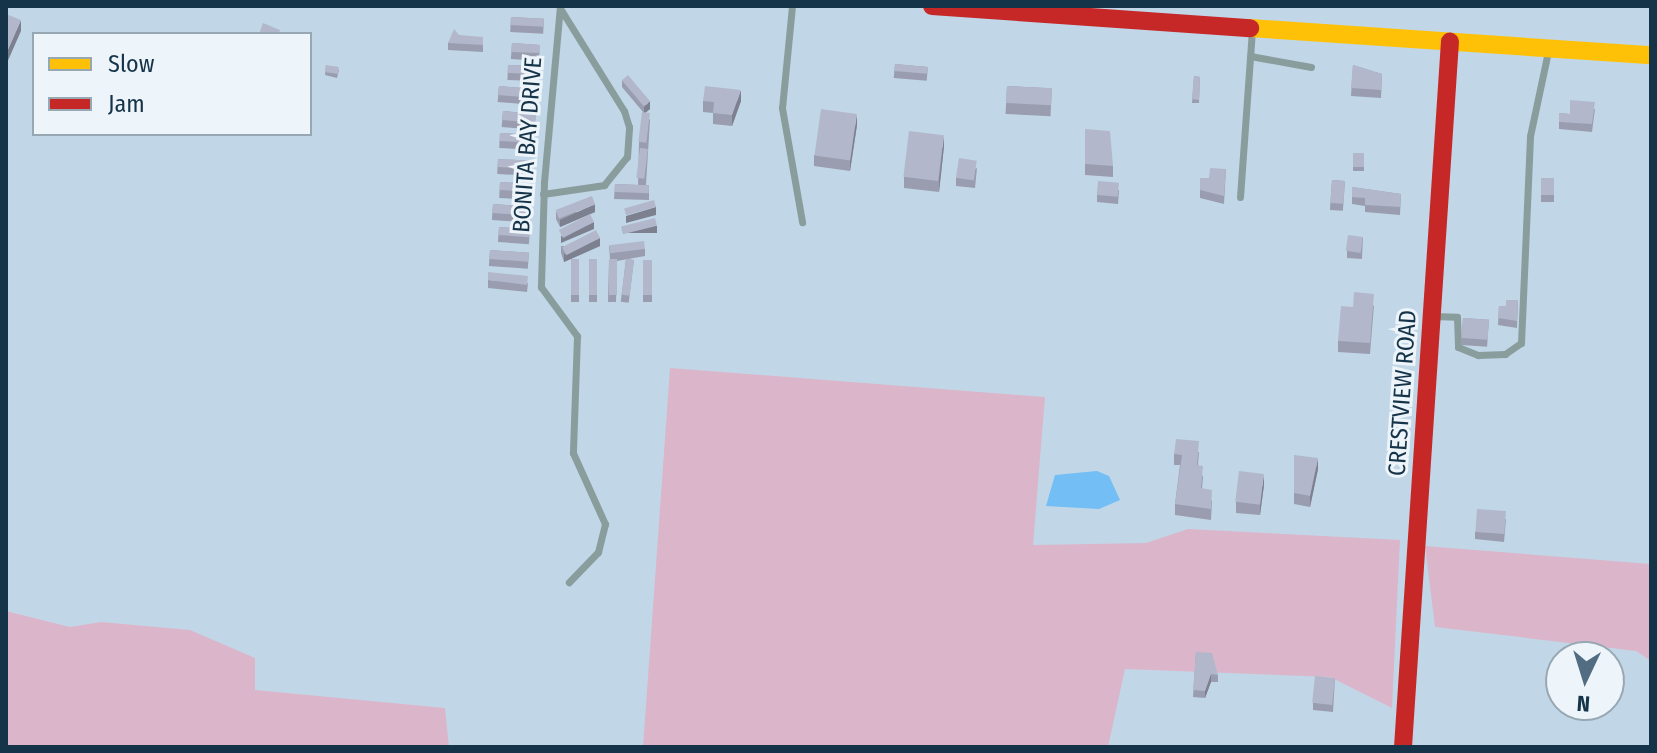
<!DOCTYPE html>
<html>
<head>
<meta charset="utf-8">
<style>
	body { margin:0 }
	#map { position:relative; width:1657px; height:753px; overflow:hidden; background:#c1d7e8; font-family:"Fira Sans Condensed",sans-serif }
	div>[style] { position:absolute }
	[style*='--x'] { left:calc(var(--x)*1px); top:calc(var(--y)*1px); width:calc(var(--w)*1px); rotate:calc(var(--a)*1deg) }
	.green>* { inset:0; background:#dbb6ca }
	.water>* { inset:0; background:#73bef4 }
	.lane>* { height:7px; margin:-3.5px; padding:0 3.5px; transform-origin:3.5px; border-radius:3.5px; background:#8a9d9d }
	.slow>* { height:18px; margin:-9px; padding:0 9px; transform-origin:9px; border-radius:9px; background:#ffc107 }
	.jam>* { height:18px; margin:-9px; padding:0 9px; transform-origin:9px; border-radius:9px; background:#c62828 }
	.wall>* { inset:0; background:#999daf; transform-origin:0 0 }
	.shaded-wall>* { inset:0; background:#7d808f; transform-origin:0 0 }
	.building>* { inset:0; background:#b2b7cc; transform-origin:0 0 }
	span { translate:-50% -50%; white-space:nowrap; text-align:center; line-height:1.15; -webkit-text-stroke:6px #eef5fa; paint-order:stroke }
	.street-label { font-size:24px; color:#163449 }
	.frame { position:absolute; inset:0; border:8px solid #163449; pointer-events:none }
	.legend { position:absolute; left:32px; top:32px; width:280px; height:104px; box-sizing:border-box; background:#eef5fa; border:2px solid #98a8b3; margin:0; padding:10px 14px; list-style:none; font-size:24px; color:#163449 }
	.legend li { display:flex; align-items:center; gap:16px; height:40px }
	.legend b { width:40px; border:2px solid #98a8b3 }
	.north { position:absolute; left:1545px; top:641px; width:80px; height:80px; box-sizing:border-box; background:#eef5fa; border:2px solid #98a8b3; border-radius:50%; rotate:184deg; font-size:22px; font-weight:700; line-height:32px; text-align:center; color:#163449 }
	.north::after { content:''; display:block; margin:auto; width:28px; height:36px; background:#526d81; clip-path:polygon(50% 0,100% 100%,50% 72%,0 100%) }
</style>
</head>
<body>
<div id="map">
	<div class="green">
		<i style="clip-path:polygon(670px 368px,1045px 397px,1033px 545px,1146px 543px,1188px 529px,1400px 540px,1392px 708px,1330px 677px,1125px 669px,1108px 747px,643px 747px)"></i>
		<i style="clip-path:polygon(1425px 546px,1651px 564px,1651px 661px,1636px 651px,1435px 627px)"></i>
		<i style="clip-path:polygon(6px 611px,70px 627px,101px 622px,190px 630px,255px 658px,255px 690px,445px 708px,449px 747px,6px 747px)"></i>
	</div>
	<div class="water">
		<i style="clip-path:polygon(1097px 471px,1109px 476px,1120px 500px,1099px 509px,1046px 506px,1055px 475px)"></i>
	</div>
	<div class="lane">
		<i style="--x:560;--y:6;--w:178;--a:95.2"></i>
		<i style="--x:544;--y:183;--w:104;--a:91.7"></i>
		<i style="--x:541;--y:287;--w:61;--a:53.7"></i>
		<i style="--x:577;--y:336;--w:117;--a:92"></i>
		<i style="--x:573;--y:453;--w:78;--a:65.7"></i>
		<i style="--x:605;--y:524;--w:29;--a:104"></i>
		<i style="--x:598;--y:552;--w:42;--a:134"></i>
		<i style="--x:792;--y:6;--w:102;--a:95.6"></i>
		<i style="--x:782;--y:108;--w:116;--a:80"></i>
		<i style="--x:1250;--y:56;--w:62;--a:10.2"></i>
		<i style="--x:543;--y:194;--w:62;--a:-8.4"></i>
		<i style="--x:604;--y:185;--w:36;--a:-51"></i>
		<i style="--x:627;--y:157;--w:30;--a:-86"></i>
		<i style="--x:629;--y:127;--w:17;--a:-107"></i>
		<i style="--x:624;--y:111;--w:121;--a:-121.9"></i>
		<i style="--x:1240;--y:197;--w:166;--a:-85.9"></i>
		<i style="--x:1432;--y:316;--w:25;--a:2"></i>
		<i style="--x:1457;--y:317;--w:30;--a:88"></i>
		<i style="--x:1458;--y:347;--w:22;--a:22"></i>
		<i style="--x:1478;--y:355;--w:27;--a:-2"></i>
		<i style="--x:1505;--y:354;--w:19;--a:-35"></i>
		<i style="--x:1521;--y:343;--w:207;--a:-87.5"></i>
		<i style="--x:1530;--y:136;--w:87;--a:-78"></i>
	</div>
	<div class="slow">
		<i style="--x:1250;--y:28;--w:402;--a:3.9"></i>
	</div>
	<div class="jam">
		<i style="--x:932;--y:6;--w:319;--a:4"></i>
		<i style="--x:1403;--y:747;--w:707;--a:-86.19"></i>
	</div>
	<div class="wall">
		<i style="left:511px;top:17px;width:33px;height:15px;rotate:3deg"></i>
		<i style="clip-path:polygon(459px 35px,483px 44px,483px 52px,448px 50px,448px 43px)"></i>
		<i style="left:512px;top:43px;width:28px;height:16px;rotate:4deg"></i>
		<i style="left:895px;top:64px;width:33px;height:14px;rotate:5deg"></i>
		<i style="clip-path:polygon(326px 65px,339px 70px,337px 78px,325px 75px)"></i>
		<i style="left:508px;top:65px;width:30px;height:15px;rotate:2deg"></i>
		<i style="clip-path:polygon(1353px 65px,1382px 74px,1381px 98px,1351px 96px)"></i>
		<i style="clip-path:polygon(1194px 76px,1200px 77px,1199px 103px,1192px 103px)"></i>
		<i style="clip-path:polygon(622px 80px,650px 109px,645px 113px,650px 120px,646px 185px,649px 185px,649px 200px,614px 199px,615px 184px,638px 185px,639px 142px,643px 112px,622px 87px)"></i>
		<i style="left:499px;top:86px;width:38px;height:16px;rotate:5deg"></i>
		<i style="left:1007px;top:86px;width:45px;height:28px;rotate:3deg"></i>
		<i style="clip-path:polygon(703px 101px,741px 101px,732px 126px,713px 124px,713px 113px,703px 112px)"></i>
		<i style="clip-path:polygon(1595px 109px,1592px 132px,1559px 129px,1559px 113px,1570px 114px)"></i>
		<i style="left:503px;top:111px;width:33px;height:16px;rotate:5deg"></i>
		<i style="clip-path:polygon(857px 125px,850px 171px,814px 166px,814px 155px)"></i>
		<i style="clip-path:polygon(1085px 129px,1113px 166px,1113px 177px,1085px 175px)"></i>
		<i style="left:500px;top:133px;width:35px;height:15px;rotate:3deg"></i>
		<i style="clip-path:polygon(944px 146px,939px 192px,904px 188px,904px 177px)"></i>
		<i style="left:1353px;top:153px;width:11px;height:18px"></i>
		<i style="left:498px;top:159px;width:35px;height:15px;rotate:3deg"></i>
		<i style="clip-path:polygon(977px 168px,975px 188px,956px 186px,956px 178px)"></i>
		<i style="clip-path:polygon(1226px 169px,1224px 204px,1200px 198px,1200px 178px,1209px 178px)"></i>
		<i style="left:1541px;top:178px;width:13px;height:24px"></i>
		<i style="left:1332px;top:180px;width:13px;height:30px;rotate:4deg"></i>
		<i style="left:500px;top:182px;width:33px;height:16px;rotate:3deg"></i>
		<i style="clip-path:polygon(1352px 187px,1401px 194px,1400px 215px,1365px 212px,1365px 206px,1352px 204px)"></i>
		<i style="clip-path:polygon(1119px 190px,1118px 204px,1097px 202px,1097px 195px)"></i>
		<i style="left:493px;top:204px;width:39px;height:16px;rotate:4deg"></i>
		<i style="clip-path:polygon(556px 212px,595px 212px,560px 227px,556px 219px)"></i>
		<i style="left:499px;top:227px;width:31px;height:15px;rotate:4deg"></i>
		<i style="clip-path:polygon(1363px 237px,1362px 259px,1347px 258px,1347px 251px)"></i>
		<i style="clip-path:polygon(561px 246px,600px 246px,564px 262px,561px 253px)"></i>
		<i style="clip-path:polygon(609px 246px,645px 249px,645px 256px,617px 261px,616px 302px,608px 302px,609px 259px,610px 259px)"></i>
		<i style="left:490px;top:250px;width:39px;height:16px;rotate:4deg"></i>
		<i style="left:579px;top:259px;width:43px;height:8px;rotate:90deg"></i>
		<i style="left:589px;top:259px;width:8px;height:43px"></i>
		<i style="left:626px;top:259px;width:8px;height:43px;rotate:7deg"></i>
		<i style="left:643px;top:260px;width:9px;height:42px"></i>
		<i style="clip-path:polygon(488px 280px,528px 283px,527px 292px,488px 288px)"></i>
		<i style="clip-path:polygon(1518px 300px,1517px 328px,1498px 325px,1499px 306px,1506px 306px)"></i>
		<i style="clip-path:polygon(1374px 305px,1370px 354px,1338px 352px,1338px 341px)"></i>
		<i style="left:1463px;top:318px;width:26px;height:27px;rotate:4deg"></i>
		<i style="clip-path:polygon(1199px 452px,1198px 465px,1203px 477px,1202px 489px,1212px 501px,1211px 520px,1175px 515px,1175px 504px,1180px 465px,1174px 465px,1174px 454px)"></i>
		<i style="clip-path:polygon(1294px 455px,1318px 469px,1310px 507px,1294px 504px)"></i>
		<i style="clip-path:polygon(1264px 485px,1260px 515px,1236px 513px,1236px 502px)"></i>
		<i style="clip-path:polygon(1506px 519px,1504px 542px,1475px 539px,1475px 532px)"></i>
		<i style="clip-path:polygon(1196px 652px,1218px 675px,1218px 682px,1211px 682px,1205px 698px,1193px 697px)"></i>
		<i style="clip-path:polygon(1335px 678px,1333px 712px,1313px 710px,1313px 703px)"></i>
	</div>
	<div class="shaded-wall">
		<i style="clip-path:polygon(21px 20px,21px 31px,6px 65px,6px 54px)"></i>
		<i style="clip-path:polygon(741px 90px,741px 101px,732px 126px,732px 115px)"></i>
		<i style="clip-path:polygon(650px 101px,650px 109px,644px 114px,644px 107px)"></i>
		<i style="clip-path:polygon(857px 114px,857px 125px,850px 171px,850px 160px)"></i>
		<i style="clip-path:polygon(944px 135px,944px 146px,939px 192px,939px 181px)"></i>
		<i style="clip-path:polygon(595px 204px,595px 212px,560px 227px,560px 220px)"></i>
		<i style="clip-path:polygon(656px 207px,656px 215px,626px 223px,626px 216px)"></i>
		<i style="clip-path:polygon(594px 222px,594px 229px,561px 243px,561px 236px)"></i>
		<i style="left:657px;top:226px;width:7px;height:34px;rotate:90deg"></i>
		<i style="clip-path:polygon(600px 238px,600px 246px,564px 262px,564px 254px)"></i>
		<i style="clip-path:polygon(1318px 458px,1318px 469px,1310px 507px,1310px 496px)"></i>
		<i style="clip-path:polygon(1264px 474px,1264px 485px,1260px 515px,1260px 505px)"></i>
		<i style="clip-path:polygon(1211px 674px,1211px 682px,1205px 698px,1205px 691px)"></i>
	</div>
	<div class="building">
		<i style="clip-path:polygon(6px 14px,21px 20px,6px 54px)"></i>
		<i style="left:511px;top:17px;width:33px;height:8px;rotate:3deg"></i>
		<i style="clip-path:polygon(263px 23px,280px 30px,279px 34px,259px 34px)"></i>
		<i style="clip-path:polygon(454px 29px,459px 35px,483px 37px,483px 45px,448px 43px)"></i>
		<i style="clip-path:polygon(512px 43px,540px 45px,540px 53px,511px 52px)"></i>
		<i style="left:895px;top:64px;width:33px;height:7px;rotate:5deg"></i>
		<i style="left:326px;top:65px;width:13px;height:7px;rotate:9deg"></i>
		<i style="left:508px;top:65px;width:30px;height:8px;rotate:2deg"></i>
		<i style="clip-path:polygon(1353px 65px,1382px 74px,1381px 90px,1351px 88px)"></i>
		<i style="left:628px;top:75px;width:34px;height:8px;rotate:50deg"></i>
		<i style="clip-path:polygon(1194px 76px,1200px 77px,1199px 100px,1192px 99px)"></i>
		<i style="left:499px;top:86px;width:38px;height:9px;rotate:5deg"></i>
		<i style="clip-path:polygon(705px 86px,741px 90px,732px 115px,713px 113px,714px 102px,703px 101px)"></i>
		<i style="left:1007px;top:86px;width:45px;height:17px;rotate:3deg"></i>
		<i style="clip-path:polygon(1570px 100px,1595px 102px,1592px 124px,1559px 122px,1559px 113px,1570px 114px)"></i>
		<i style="left:821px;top:109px;width:36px;height:47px;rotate:8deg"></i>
		<i style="left:503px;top:111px;width:33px;height:9px;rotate:5deg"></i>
		<i style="left:642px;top:112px;width:8px;height:30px;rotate:7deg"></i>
		<i style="clip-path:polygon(1085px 129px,1110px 131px,1113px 166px,1085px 164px)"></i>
		<i style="left:909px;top:131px;width:35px;height:46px;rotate:7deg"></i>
		<i style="left:500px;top:133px;width:35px;height:8px;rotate:3deg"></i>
		<i style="left:640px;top:148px;width:8px;height:30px;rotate:7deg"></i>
		<i style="left:1353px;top:153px;width:11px;height:14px"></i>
		<i style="left:959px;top:158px;width:18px;height:20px;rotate:9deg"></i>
		<i style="left:498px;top:159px;width:35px;height:8px;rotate:3deg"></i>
		<i style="clip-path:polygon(1210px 168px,1226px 169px,1224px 196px,1200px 190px,1200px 178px,1209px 178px)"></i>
		<i style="left:1541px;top:178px;width:13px;height:17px"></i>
		<i style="left:1332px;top:180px;width:13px;height:23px;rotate:4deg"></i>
		<i style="left:1098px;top:181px;width:21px;height:14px;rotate:5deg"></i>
		<i style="left:500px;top:182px;width:33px;height:8px;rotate:3deg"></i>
		<i style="left:615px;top:184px;width:34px;height:8px;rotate:2deg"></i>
		<i style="clip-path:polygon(1352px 187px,1401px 194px,1400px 207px,1365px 205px,1365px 198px,1352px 197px)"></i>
		<i style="left:592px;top:196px;width:9px;height:39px;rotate:69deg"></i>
		<i style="left:654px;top:200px;width:7px;height:31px;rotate:74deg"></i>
		<i style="left:493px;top:204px;width:39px;height:9px;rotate:4deg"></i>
		<i style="left:590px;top:214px;width:9px;height:35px;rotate:63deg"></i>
		<i style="left:655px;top:218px;width:8px;height:35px;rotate:76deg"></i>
		<i style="left:499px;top:227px;width:31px;height:8px;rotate:4deg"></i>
		<i style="left:596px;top:230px;width:9px;height:38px;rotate:63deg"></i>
		<i style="left:1348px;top:235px;width:15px;height:16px;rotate:8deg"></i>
		<i style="left:644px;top:241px;width:8px;height:35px;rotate:83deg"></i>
		<i style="left:490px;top:250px;width:39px;height:9px;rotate:4deg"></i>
		<i style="left:579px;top:259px;width:36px;height:8px;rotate:90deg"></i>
		<i style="left:589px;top:259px;width:8px;height:36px"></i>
		<i style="left:609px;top:259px;width:8px;height:36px"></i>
		<i style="left:626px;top:259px;width:8px;height:36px;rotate:7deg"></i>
		<i style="left:643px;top:260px;width:9px;height:35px"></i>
		<i style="clip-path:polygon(488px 272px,528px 276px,527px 285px,488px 280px)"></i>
		<i style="clip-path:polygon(1354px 292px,1374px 294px,1370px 343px,1338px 341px,1341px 306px,1353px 307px)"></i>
		<i style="clip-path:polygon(1506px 300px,1518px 300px,1517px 321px,1498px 318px,1499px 306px,1506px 306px)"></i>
		<i style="left:1463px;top:318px;width:26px;height:20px;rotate:4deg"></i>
		<i style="clip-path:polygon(1176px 439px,1199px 441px,1197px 465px,1203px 466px,1201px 488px,1212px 490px,1211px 509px,1175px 504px,1182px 455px,1174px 454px)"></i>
		<i style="clip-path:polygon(1294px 455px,1318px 458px,1310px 496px,1294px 493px)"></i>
		<i style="left:1239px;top:471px;width:25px;height:31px;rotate:7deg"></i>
		<i style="left:1477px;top:509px;width:29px;height:23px;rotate:4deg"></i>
		<i style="clip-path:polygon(1196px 652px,1212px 653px,1218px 675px,1211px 674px,1205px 691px,1193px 690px)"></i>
		<i style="left:1315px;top:676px;width:20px;height:27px;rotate:6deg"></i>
	</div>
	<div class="street-label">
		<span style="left:528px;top:145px;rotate:-86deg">BONITA BAY DRIVE</span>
		<span style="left:1403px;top:393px;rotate:-86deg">CRESTVIEW ROAD</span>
	</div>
	<div class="frame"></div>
	<ul class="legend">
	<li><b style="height:10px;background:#ffc107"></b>Slow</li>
	<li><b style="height:10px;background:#c62828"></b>Jam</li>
	</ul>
	<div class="north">N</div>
</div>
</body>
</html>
